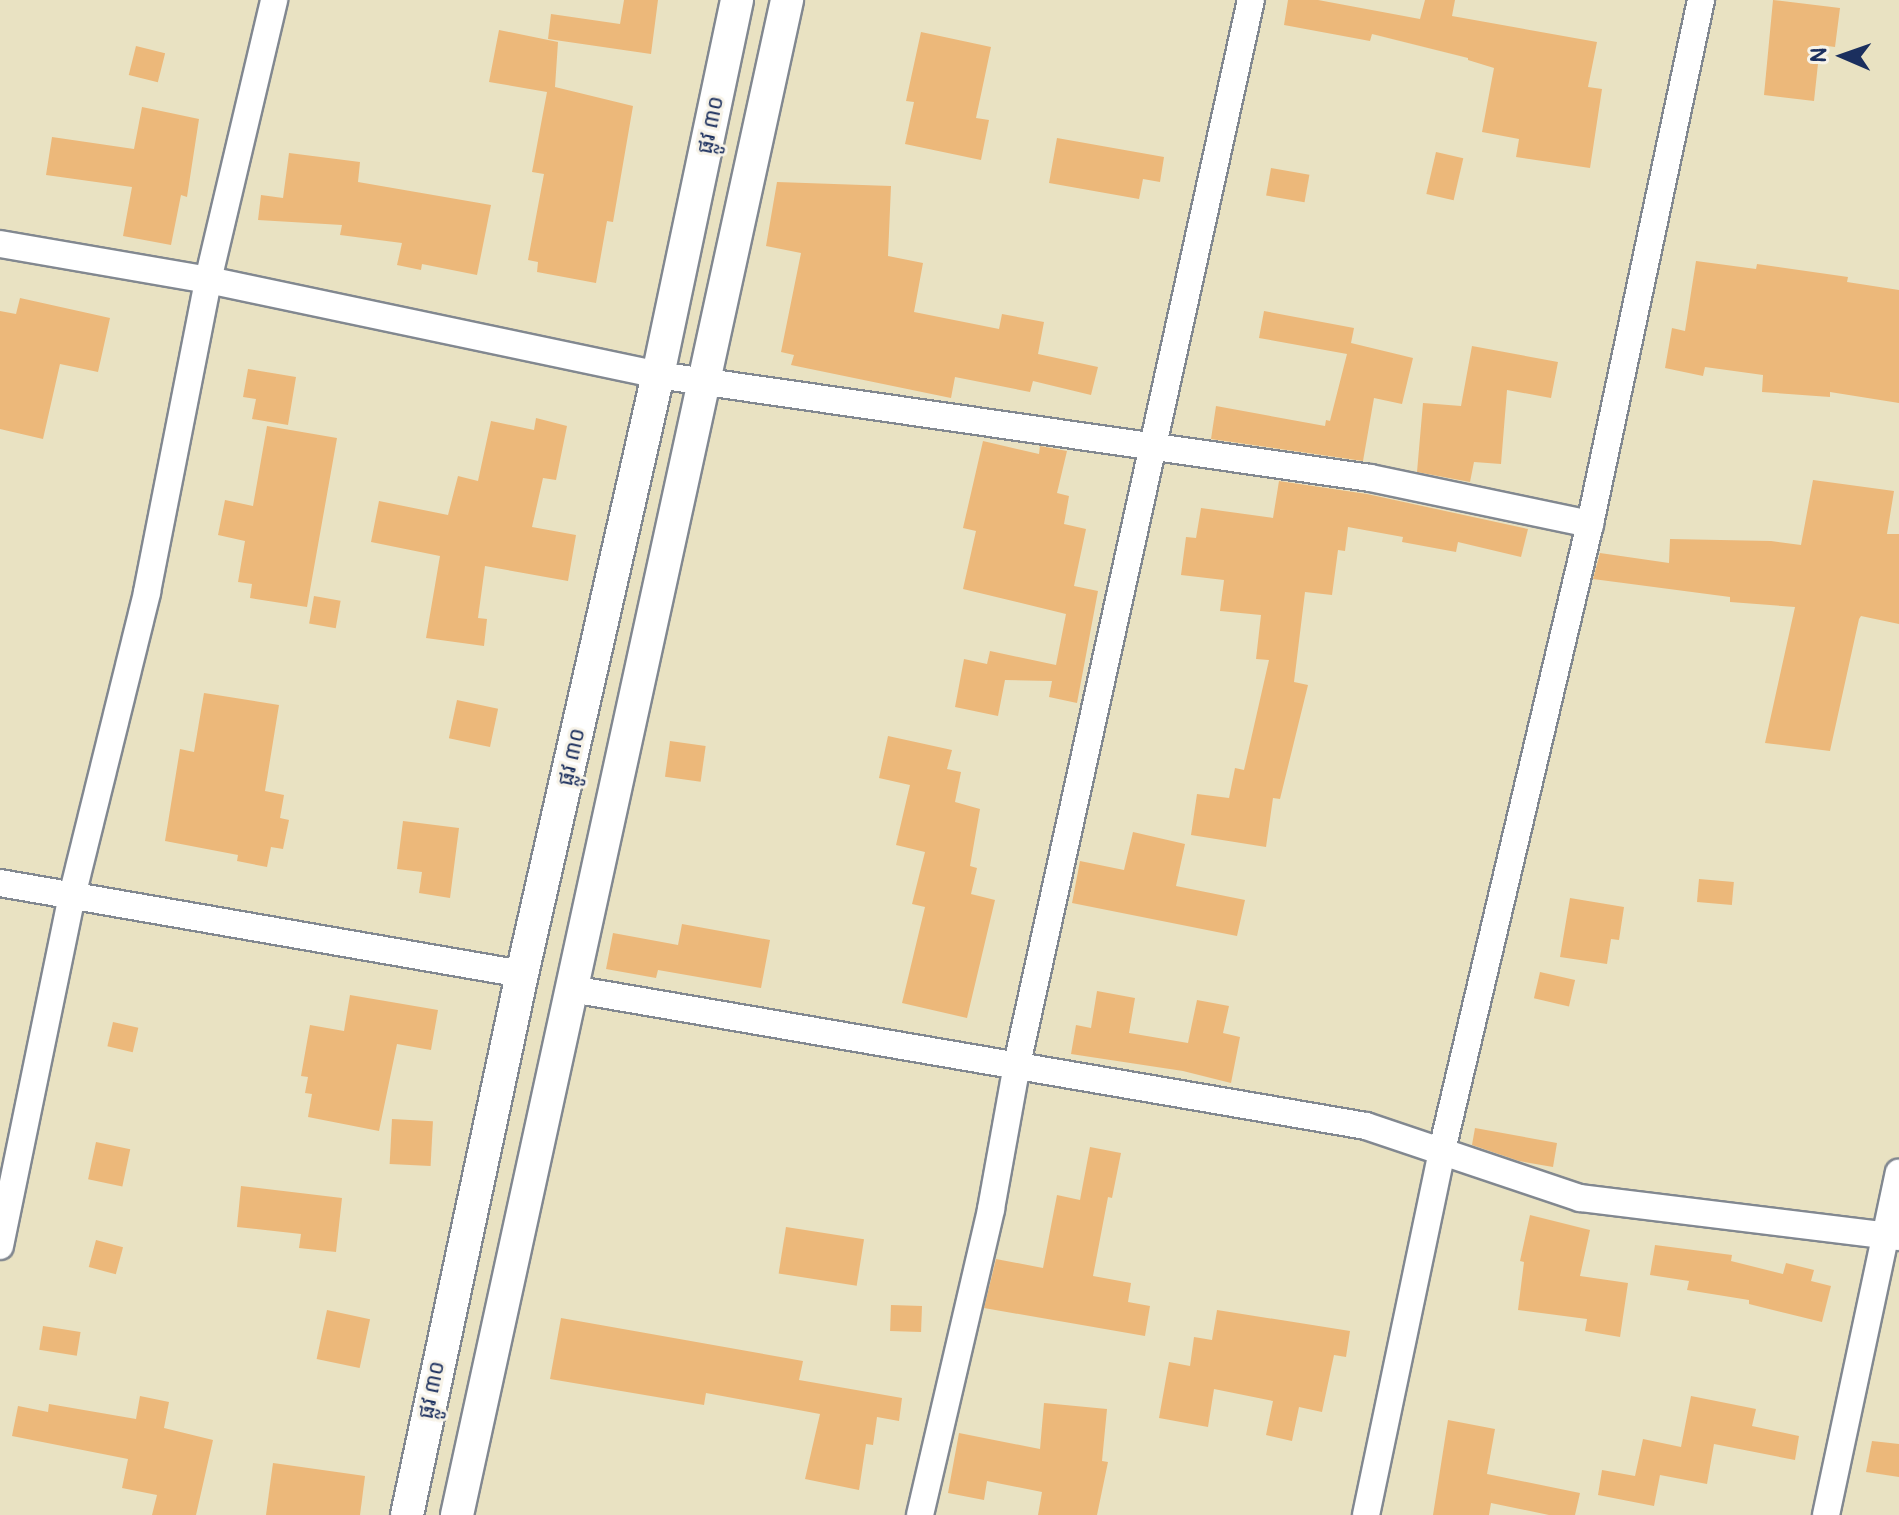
<!DOCTYPE html>
<html>
<head>
<meta charset="utf-8">
<style>
	body { margin:0 }
	#map { position:relative; width:1899px; height:1515px; overflow:hidden; background:#e9e2c2; font-family:Pangolin,"Noto Sans Khmer",sans-serif }
	div>[style] { position:absolute }
	[style*='--x'] { left:calc(var(--x)*1px); top:calc(var(--y)*1px); width:calc(var(--w)*1px); rotate:calc(var(--a)*1deg) }
	.building>* { inset:0; background:#ecb87a; transform-origin:0 0 }
	.roads { filter:drop-shadow(2px 0 #828890) drop-shadow(-2px 0 #828890) drop-shadow(0 2px #828890) drop-shadow(0 -2px #828890) }
	.minor>* { height:26px; margin:-13px; padding:0 13px; transform-origin:13px; border-radius:13px; background:#fff }
	.tertiary>* { height:32px; margin:-16px; padding:0 16px; transform-origin:16px; border-radius:16px; background:#fff }
	span { translate:-50% -50%; white-space:nowrap; text-align:center; line-height:1.15; -webkit-text-stroke:6px #f7f3e8; paint-order:stroke }
	.street-label { font-size:22px; color:#1b2f5e }
	.north { position:absolute; left:1803px; top:16px; width:80px; height:80px; -webkit-text-stroke:6px #f7f3e8; paint-order:stroke; rotate:272deg; font-size:22px; font-weight:700; line-height:32px; text-align:center; color:#1b2f5e }
	.north::after { content:''; display:block; margin:auto; width:28px; height:36px; background:#1b2f5e; clip-path:polygon(50% 0,100% 100%,50% 72%,0 100%) }
</style>
</head>
<body>
<div id="map">
	<div class="building">
		<i style="clip-path:polygon(624px 0,658px 0,651px 54px,548px 39px,551px 14px,620px 24px)"></i>
		<i style="clip-path:polygon(1288px 0,1318px 0,1420px 19px,1425px 0,1455px 0,1452px 16px,1597px 42px,1588px 87px,1602px 89px,1590px 168px,1516px 157px,1519px 139px,1482px 132px,1494px 68px,1468px 60px,1468px 58px,1372px 34px,1370px 41px,1284px 25px)"></i>
		<i style="clip-path:polygon(1773px 0,1840px 8px,1835px 47px,1820px 45px,1814px 101px,1764px 95px)"></i>
		<i style="clip-path:polygon(499px 30px,558px 42px,555px 87px,633px 106px,613px 222px,607px 221px,596px 283px,537px 272px,538px 262px,528px 260px,544px 174px,532px 172px,547px 92px,489px 82px)"></i>
		<i style="clip-path:polygon(921px 32px,991px 47px,976px 118px,989px 120px,981px 160px,905px 144px,914px 102px,906px 101px)"></i>
		<i style="left:136px;top:46px;width:30px;height:30px;rotate:14deg"></i>
		<i style="clip-path:polygon(142px 107px,199px 119px,187px 197px,181px 195px,171px 245px,123px 236px,132px 187px,46px 175px,52px 137px,134px 149px)"></i>
		<i style="clip-path:polygon(1057px 138px,1164px 157px,1160px 182px,1143px 179px,1139px 199px,1049px 183px)"></i>
		<i style="left:1436px;top:152px;width:28px;height:43px;rotate:13deg"></i>
		<i style="clip-path:polygon(289px 153px,360px 162px,358px 182px,491px 205px,477px 275px,422px 264px,421px 270px,397px 265px,402px 243px,340px 235px,342px 225px,258px 220px,261px 195px,283px 198px)"></i>
		<i style="left:1271px;top:168px;width:39px;height:28px;rotate:10deg"></i>
		<i style="clip-path:polygon(777px 182px,891px 186px,888px 256px,923px 263px,914px 312px,999px 329px,1002px 314px,1044px 322px,1038px 354px,1098px 367px,1091px 395px,1033px 381px,1030px 392px,955px 377px,951px 398px,791px 365px,794px 355px,781px 352px,801px 253px,766px 246px)"></i>
		<i style="clip-path:polygon(1696px 261px,1756px 269px,1757px 264px,1848px 277px,1847px 282px,1899px 290px,1899px 403px,1830px 392px,1830px 397px,1762px 392px,1763px 375px,1705px 367px,1703px 376px,1665px 368px,1672px 328px,1685px 331px)"></i>
		<i style="clip-path:polygon(20px 298px,110px 318px,98px 372px,60px 364px,43px 439px,0 429px,0 311px,16px 314px)"></i>
		<i style="clip-path:polygon(1264px 311px,1354px 328px,1351px 343px,1413px 358px,1402px 404px,1374px 398px,1363px 461px,1211px 439px,1216px 406px,1325px 426px,1326px 420px,1330px 421px,1347px 354px,1259px 338px)"></i>
		<i style="clip-path:polygon(1472px 346px,1558px 362px,1551px 398px,1507px 390px,1501px 464px,1474px 462px,1470px 482px,1417px 472px,1423px 403px,1461px 406px)"></i>
		<i style="clip-path:polygon(248px 369px,296px 377px,288px 425px,252px 419px,256px 399px,243px 397px)"></i>
		<i style="clip-path:polygon(536px 418px,567px 426px,556px 480px,543px 478px,532px 527px,576px 535px,568px 581px,485px 566px,478px 618px,487px 619px,484px 646px,426px 638px,440px 556px,371px 542px,379px 501px,448px 515px,458px 476px,478px 481px,491px 421px,534px 430px)"></i>
		<i style="clip-path:polygon(267px 426px,337px 438px,307px 607px,250px 598px,252px 584px,238px 582px,245px 541px,218px 535px,225px 500px,253px 506px)"></i>
		<i style="clip-path:polygon(983px 441px,1039px 454px,1040px 446px,1067px 451px,1057px 493px,1069px 496px,1064px 524px,1086px 529px,1074px 586px,1098px 591px,1077px 703px,1049px 697px,1052px 681px,1005px 680px,998px 716px,955px 707px,964px 659px,987px 664px,990px 651px,1056px 665px,1066px 614px,963px 589px,976px 531px,963px 528px)"></i>
		<i style="clip-path:polygon(1813px 480px,1894px 491px,1887px 534px,1899px 534px,1899px 624px,1861px 616px,1859px 619px,1830px 751px,1765px 743px,1795px 607px,1730px 602px,1730px 597px,1593px 579px,1600px 553px,1669px 563px,1670px 539px,1771px 541px,1801px 545px)"></i>
		<i style="clip-path:polygon(1279px 481px,1367px 494px,1528px 529px,1521px 557px,1458px 542px,1456px 552px,1402px 542px,1403px 537px,1348px 527px,1345px 551px,1338px 550px,1332px 595px,1305px 592px,1294px 682px,1308px 685px,1280px 799px,1273px 798px,1266px 847px,1191px 835px,1197px 794px,1229px 798px,1235px 768px,1244px 770px,1269px 660px,1256px 659px,1261px 615px,1220px 611px,1224px 580px,1181px 575px,1186px 537px,1196px 538px,1201px 508px,1273px 518px)"></i>
		<i style="left:314px;top:596px;width:27px;height:28px;rotate:10deg"></i>
		<i style="clip-path:polygon(204px 693px,279px 705px,265px 791px,284px 795px,280px 818px,289px 820px,283px 849px,271px 847px,267px 867px,237px 861px,238px 855px,165px 841px,180px 749px,194px 752px)"></i>
		<i style="left:457px;top:700px;width:42px;height:39px;rotate:12deg"></i>
		<i style="clip-path:polygon(888px 736px,952px 750px,947px 769px,961px 772px,955px 802px,980px 809px,970px 866px,977px 868px,971px 894px,995px 900px,967px 1018px,902px 1003px,925px 907px,912px 904px,925px 852px,896px 845px,910px 785px,879px 778px)"></i>
		<i style="left:670px;top:741px;width:36px;height:36px;rotate:8deg"></i>
		<i style="clip-path:polygon(403px 821px,459px 828px,450px 898px,419px 893px,422px 872px,397px 869px)"></i>
		<i style="clip-path:polygon(1133px 832px,1185px 844px,1176px 886px,1245px 900px,1237px 936px,1072px 903px,1080px 861px,1124px 870px)"></i>
		<i style="left:1699px;top:879px;width:35px;height:23px;rotate:5deg"></i>
		<i style="clip-path:polygon(1570px 898px,1624px 907px,1619px 940px,1611px 939px,1607px 964px,1560px 957px)"></i>
		<i style="clip-path:polygon(682px 924px,770px 940px,761px 988px,658px 970px,656px 978px,606px 969px,613px 933px,678px 945px)"></i>
		<i style="left:1540px;top:972px;width:36px;height:27px;rotate:13deg"></i>
		<i style="clip-path:polygon(1097px 991px,1135px 998px,1129px 1033px,1188px 1043px,1197px 1000px,1229px 1006px,1223px 1033px,1240px 1037px,1231px 1083px,1183px 1071px,1071px 1054px,1076px 1025px,1091px 1028px)"></i>
		<i style="clip-path:polygon(350px 995px,438px 1010px,431px 1050px,397px 1044px,379px 1131px,308px 1117px,312px 1094px,305px 1093px,308px 1077px,301px 1076px,310px 1025px,344px 1031px)"></i>
		<i style="left:113px;top:1022px;width:26px;height:25px;rotate:13deg"></i>
		<i style="left:392px;top:1119px;width:41px;height:45px;rotate:3deg"></i>
		<i style="clip-path:polygon(1475px 1128px,1557px 1143px,1553px 1167px,1519px 1161px,1472px 1145px)"></i>
		<i style="left:96px;top:1142px;width:35px;height:38px;rotate:12deg"></i>
		<i style="clip-path:polygon(1090px 1147px,1121px 1153px,1112px 1198px,1108px 1197px,1093px 1276px,1131px 1283px,1128px 1302px,1150px 1306px,1145px 1336px,984px 1308px,996px 1259px,1043px 1268px,1057px 1195px,1080px 1200px)"></i>
		<i style="clip-path:polygon(241px 1186px,342px 1198px,336px 1252px,299px 1248px,301px 1234px,237px 1227px)"></i>
		<i style="clip-path:polygon(1530px 1215px,1590px 1230px,1580px 1276px,1628px 1283px,1620px 1337px,1585px 1331px,1587px 1319px,1518px 1310px,1524px 1262px,1520px 1261px)"></i>
		<i style="left:786px;top:1227px;width:79px;height:47px;rotate:9deg"></i>
		<i style="left:96px;top:1240px;width:28px;height:28px;rotate:15deg"></i>
		<i style="clip-path:polygon(1655px 1245px,1732px 1255px,1731px 1261px,1783px 1274px,1786px 1263px,1814px 1270px,1811px 1281px,1831px 1286px,1822px 1322px,1749px 1304px,1749px 1300px,1687px 1290px,1689px 1281px,1650px 1275px)"></i>
		<i style="left:891px;top:1305px;width:31px;height:26px;rotate:2deg"></i>
		<i style="left:327px;top:1310px;width:44px;height:50px;rotate:12deg"></i>
		<i style="clip-path:polygon(1217px 1310px,1350px 1331px,1346px 1357px,1334px 1355px,1322px 1412px,1299px 1407px,1292px 1441px,1266px 1435px,1273px 1401px,1214px 1389px,1208px 1427px,1159px 1418px,1169px 1362px,1190px 1366px,1194px 1337px,1212px 1340px)"></i>
		<i style="clip-path:polygon(561px 1318px,803px 1361px,799px 1380px,902px 1398px,899px 1421px,877px 1417px,873px 1445px,866px 1444px,859px 1490px,805px 1479px,820px 1414px,706px 1393px,704px 1405px,550px 1379px)"></i>
		<i style="left:43px;top:1326px;width:38px;height:24px;rotate:9deg"></i>
		<i style="clip-path:polygon(140px 1396px,169px 1402px,164px 1428px,213px 1440px,196px 1515px,152px 1515px,157px 1495px,122px 1488px,128px 1459px,12px 1436px,18px 1406px,48px 1412px,49px 1404px,136px 1419px)"></i>
		<i style="clip-path:polygon(1691px 1396px,1756px 1409px,1752px 1426px,1799px 1436px,1795px 1460px,1714px 1444px,1707px 1484px,1660px 1475px,1654px 1506px,1598px 1495px,1602px 1470px,1635px 1476px,1643px 1439px,1681px 1447px)"></i>
		<i style="clip-path:polygon(1044px 1403px,1107px 1409px,1102px 1461px,1108px 1462px,1097px 1515px,1038px 1515px,1042px 1492px,987px 1481px,984px 1500px,948px 1493px,959px 1433px,1040px 1449px)"></i>
		<i style="clip-path:polygon(1448px 1420px,1495px 1429px,1487px 1474px,1580px 1493px,1575px 1515px,1549px 1515px,1491px 1503px,1489px 1515px,1433px 1515px)"></i>
		<i style="clip-path:polygon(1872px 1441px,1899px 1444px,1899px 1477px,1866px 1472px)"></i>
		<i style="clip-path:polygon(273px 1463px,365px 1476px,360px 1515px,266px 1515px)"></i>
	</div>
	<div class="roads">
		<div class="minor">
			<i style="--x:0;--y:244;--w:211;--a:9.8"></i>
			<i style="--x:208;--y:280;--w:460;--a:11.9"></i>
			<i style="--x:658;--y:375;--w:719;--a:8.23"></i>
			<i style="--x:1370;--y:478;--w:225;--a:11.8"></i>
			<i style="--x:0;--y:883;--w:530;--a:9.89"></i>
			<i style="--x:572;--y:989;--w:806;--a:9.79"></i>
			<i style="--x:1366;--y:1126;--w:226;--a:18.6"></i>
			<i style="--x:1580;--y:1198;--w:321;--a:7"></i>
			<i style="--x:0;--y:1246;--w:357;--a:-78.4"></i>
			<i style="--x:72;--y:896;--w:313;--a:-76.1"></i>
			<i style="--x:147;--y:592;--w:318;--a:-78.9"></i>
			<i style="--x:208;--y:280;--w:288;--a:-76.7"></i>
			<i style="--x:920;--y:1515;--w:314;--a:-76.9"></i>
			<i style="--x:991;--y:1209;--w:147;--a:-79.8"></i>
			<i style="--x:1017;--y:1064;--w:1089;--a:-77.6"></i>
			<i style="--x:1366;--y:1515;--w:373;--a:-78.2"></i>
			<i style="--x:1442;--y:1150;--w:643;--a:-76.7"></i>
			<i style="--x:1590;--y:524;--w:536;--a:-78.04"></i>
			<i style="--x:1826;--y:1515;--w:350;--a:-78"></i>
		</div>
		<div class="tertiary">
			<i style="--x:407;--y:1515;--w:553;--a:-78"></i>
			<i style="--x:522;--y:974;--w:614;--a:-77.21"></i>
			<i style="--x:658;--y:375;--w:383;--a:-78.1"></i>
			<i style="--x:457;--y:1515;--w:1551;--a:-77.71"></i>
		</div>
	</div>
	<div class="street-label">
		<span style="left:711px;top:125px;rotate:-78deg">ផ្លូវ ៣០</span>
		<span style="left:572px;top:757px;rotate:-77deg">ផ្លូវ ៣០</span>
		<span style="left:432px;top:1390px;rotate:-78deg">ផ្លូវ ៣០</span>
	</div>
	<div class="north">N</div>
</div>
</body>
</html>
